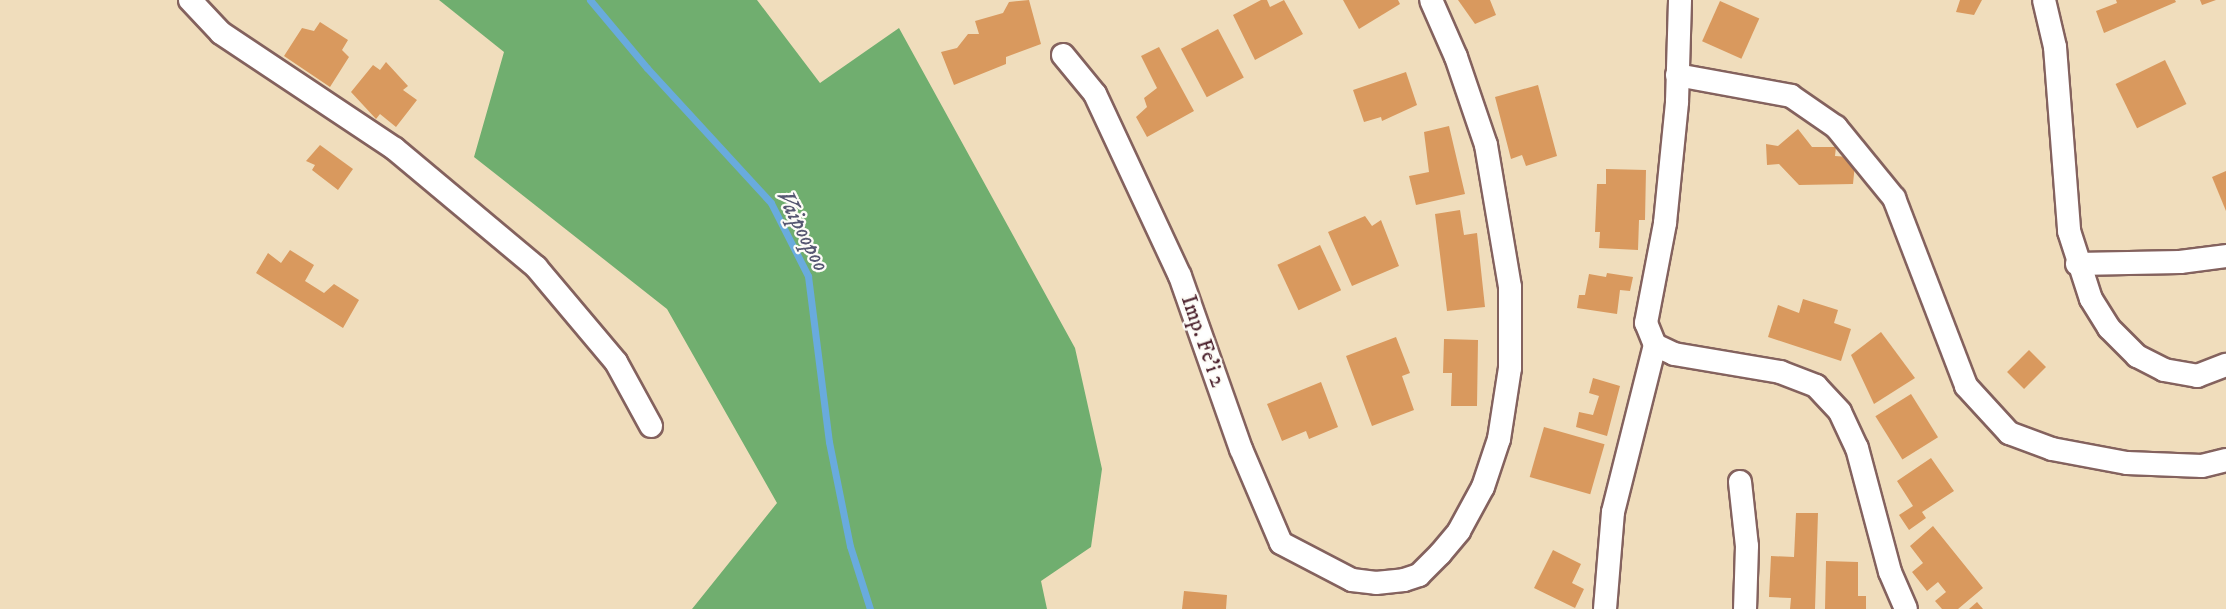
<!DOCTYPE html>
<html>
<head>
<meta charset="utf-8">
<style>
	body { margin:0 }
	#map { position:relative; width:2226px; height:609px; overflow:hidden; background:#f0ddbc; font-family:"IM FELL DW Pica",serif }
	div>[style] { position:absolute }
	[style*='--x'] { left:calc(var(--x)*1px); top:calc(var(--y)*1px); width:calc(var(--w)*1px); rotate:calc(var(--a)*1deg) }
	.forest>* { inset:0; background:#70ae6f }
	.stream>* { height:7px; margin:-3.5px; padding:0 3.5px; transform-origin:3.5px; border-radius:3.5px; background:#69abdd }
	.building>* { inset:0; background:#d9995e; transform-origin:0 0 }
	.roads { filter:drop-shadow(2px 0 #84625e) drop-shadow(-2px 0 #84625e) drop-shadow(0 2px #84625e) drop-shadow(0 -2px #84625e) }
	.minor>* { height:22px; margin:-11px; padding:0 11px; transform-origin:11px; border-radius:11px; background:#fff }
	span { translate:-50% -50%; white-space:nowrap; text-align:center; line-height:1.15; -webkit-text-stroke:4.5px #fdfcf7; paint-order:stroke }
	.street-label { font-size:22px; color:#4a1f2b }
	.water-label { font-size:24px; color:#565772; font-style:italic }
</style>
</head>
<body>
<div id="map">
	<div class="forest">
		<i style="clip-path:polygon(439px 0,757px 0,820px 83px,899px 28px,1075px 348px,1102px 469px,1091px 547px,1041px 581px,1047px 609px,692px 609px,777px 503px,667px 309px,474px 157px,504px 52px)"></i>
	</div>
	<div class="stream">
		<i style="--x:590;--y:0;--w:89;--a:50"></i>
		<i style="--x:647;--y:68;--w:183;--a:47.4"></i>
		<i style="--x:771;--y:203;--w:82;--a:63.1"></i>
		<i style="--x:808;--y:276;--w:167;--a:82.8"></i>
		<i style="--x:829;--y:442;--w:106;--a:78.6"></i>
		<i style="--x:850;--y:546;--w:66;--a:72.4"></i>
	</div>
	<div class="building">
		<i style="clip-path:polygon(1029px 0,1041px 44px,1006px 57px,1006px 64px,954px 85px,941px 52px,957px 48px,968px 34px,979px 34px,975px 21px,1003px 13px,1009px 2px)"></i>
		<i style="clip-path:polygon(1261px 0,1267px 0,1270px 7px,1284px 0,1303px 34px,1255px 60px,1233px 15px)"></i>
		<i style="clip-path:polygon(1343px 0,1398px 0,1400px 4px,1359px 29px)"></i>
		<i style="clip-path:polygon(1458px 0,1490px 0,1496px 15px,1475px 24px)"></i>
		<i style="clip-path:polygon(1960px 0,1982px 0,1974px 15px,1956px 12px)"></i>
		<i style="clip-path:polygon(2116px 0,2175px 0,2176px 2px,2104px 33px,2096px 11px,2117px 3px)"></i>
		<i style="clip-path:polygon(2200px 0,2216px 0,2202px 5px)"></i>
		<i style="left:1720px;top:1px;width:43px;height:44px;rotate:24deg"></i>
		<i style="clip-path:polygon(320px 22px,348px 40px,342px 50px,349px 57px,330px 87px,284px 56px,302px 28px,314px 31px)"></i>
		<i style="left:1218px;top:29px;width:55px;height:42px;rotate:62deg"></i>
		<i style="clip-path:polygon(1159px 47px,1194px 111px,1147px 137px,1136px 117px,1147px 107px,1144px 98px,1157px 88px,1141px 56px)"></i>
		<i style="left:2165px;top:60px;width:49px;height:55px;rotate:64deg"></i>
		<i style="clip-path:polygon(386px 62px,408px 86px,403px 90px,417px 100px,396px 127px,380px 114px,376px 119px,351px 92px,373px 65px,380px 70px)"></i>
		<i style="clip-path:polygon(1406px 72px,1417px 105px,1382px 121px,1381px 117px,1364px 122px,1353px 90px)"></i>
		<i style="clip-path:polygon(1538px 85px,1557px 156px,1526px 166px,1522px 155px,1511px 159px,1495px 97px)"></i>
		<i style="clip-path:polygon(1449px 126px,1465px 194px,1416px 205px,1409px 176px,1429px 172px,1424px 132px)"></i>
		<i style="clip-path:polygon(1798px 129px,1812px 147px,1836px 147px,1835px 156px,1849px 157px,1855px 164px,1853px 184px,1799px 185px,1779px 164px,1767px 165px,1766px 144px,1778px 146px)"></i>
		<i style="clip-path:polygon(320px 145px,353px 169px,338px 190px,312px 170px,315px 165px,306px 161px)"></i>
		<i style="clip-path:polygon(1606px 169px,1646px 170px,1645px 220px,1639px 220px,1638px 250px,1599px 248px,1600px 232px,1595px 232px,1597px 184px,1606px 184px)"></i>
		<i style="clip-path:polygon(2226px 171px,2226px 211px,2212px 177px)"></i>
		<i style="clip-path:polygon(1460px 210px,1464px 235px,1477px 233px,1485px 307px,1447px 311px,1435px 214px)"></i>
		<i style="clip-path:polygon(1365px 216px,1372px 226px,1381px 220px,1399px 266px,1352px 286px,1328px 232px)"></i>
		<i style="left:1320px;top:245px;width:50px;height:47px;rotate:65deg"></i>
		<i style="clip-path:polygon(290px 250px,314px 265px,305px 281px,324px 293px,334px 284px,359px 300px,343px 328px,256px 273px,268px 253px,281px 263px)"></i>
		<i style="clip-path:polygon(1607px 273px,1633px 277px,1630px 291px,1620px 290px,1617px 314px,1577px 308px,1579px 295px,1585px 295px,1589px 274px,1606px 277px)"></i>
		<i style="clip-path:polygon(1803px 299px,1838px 310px,1834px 323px,1851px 329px,1841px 361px,1768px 337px,1778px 305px,1799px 313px)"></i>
		<i style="clip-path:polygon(1881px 332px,1915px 378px,1874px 404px,1851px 355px)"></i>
		<i style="clip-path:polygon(1396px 337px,1410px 373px,1402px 376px,1414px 410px,1372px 426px,1346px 356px)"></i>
		<i style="clip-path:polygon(1444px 339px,1478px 340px,1477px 406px,1451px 406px,1452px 373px,1443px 373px)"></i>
		<i style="left:2029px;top:350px;width:24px;height:31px;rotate:45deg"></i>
		<i style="clip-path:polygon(1593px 378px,1620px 386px,1607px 436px,1576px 427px,1579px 412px,1593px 415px,1599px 396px,1589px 393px)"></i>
		<i style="clip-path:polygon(1321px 382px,1338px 427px,1309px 439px,1306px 431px,1282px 441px,1267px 404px)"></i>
		<i style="left:1911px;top:394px;width:51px;height:42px;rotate:58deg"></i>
		<i style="left:1544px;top:427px;width:63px;height:52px;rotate:16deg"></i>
		<i style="clip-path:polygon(1931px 458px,1954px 491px,1922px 512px,1926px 518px,1909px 530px,1899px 515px,1913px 506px,1897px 481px)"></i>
		<i style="clip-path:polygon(1796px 513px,1818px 513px,1815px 609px,1790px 609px,1791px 598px,1769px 597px,1771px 556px,1794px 557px)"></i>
		<i style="clip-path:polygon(1933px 526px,1983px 588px,1958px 609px,1942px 609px,1935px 601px,1946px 592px,1938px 582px,1927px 591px,1912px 572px,1923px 563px,1910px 546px)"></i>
		<i style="clip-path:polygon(1553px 550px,1581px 564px,1572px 583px,1584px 589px,1575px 608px,1534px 588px)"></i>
		<i style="clip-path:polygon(1826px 561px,1858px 562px,1858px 596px,1866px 596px,1866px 609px,1825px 609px)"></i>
		<i style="clip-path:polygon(1184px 591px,1227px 595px,1226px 609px,1182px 609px)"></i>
		<i style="clip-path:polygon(1977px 602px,1983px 609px,1969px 609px)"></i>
	</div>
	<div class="roads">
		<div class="minor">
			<i style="--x:190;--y:0;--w:45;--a:46.8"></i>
			<i style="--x:221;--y:33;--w:209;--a:33.7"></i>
			<i style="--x:395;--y:149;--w:184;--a:39.9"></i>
			<i style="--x:536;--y:267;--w:124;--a:49.9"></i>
			<i style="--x:616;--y:362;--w:73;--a:61.3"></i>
			<i style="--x:2044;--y:0;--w:48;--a:76.8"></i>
			<i style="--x:2055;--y:47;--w:185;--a:85.6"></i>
			<i style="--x:2069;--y:231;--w:71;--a:72.1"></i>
			<i style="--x:2091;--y:299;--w:34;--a:58"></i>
			<i style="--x:2109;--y:328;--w:40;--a:45"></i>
			<i style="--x:2137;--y:356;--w:30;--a:27"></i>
			<i style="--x:2164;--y:370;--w:34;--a:10"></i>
			<i style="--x:2197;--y:376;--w:31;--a:-21"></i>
			<i style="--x:1063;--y:55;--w:50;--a:50.6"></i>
			<i style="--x:1095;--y:94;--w:201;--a:65"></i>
			<i style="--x:1180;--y:276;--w:183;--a:70.6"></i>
			<i style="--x:1241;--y:449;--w:102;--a:66.9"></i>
			<i style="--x:1281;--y:543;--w:80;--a:27.5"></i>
			<i style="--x:1352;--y:580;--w:24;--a:7"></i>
			<i style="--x:1376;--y:583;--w:28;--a:-6"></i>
			<i style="--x:1404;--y:580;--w:16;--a:-18"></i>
			<i style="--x:1419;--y:575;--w:30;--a:-45"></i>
			<i style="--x:1440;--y:554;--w:30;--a:-50"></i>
			<i style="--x:1459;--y:531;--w:50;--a:-61.4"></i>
			<i style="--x:1483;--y:487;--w:51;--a:-71.6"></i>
			<i style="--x:1499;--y:439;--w:72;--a:-81.2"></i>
			<i style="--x:1510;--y:368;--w:81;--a:-90"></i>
			<i style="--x:1510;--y:287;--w:144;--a:-99.6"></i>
			<i style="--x:1486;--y:145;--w:93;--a:-108.8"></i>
			<i style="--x:1456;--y:57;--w:62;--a:-113.7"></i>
			<i style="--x:1677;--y:75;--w:116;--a:10.4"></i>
			<i style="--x:1791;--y:96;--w:55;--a:34.6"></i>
			<i style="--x:1836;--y:127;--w:92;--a:50.8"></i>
			<i style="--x:1894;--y:198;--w:201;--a:69"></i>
			<i style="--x:1966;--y:386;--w:64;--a:47.5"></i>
			<i style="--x:2009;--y:433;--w:46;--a:20.4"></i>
			<i style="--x:2052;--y:449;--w:76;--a:10.6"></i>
			<i style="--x:2127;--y:463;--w:75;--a:2.3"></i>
			<i style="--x:2202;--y:466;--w:25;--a:-14"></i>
			<i style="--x:2077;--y:264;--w:103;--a:-1.1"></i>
			<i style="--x:2180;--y:262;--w:46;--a:-7.4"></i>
			<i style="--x:1655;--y:345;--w:21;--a:25"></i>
			<i style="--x:1674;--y:354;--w:108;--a:9.6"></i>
			<i style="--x:1780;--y:372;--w:39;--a:21"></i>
			<i style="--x:1816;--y:386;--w:35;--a:47"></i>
			<i style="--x:1840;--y:412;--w:40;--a:65"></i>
			<i style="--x:1857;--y:448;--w:128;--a:75.1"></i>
			<i style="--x:1890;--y:572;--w:40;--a:66.6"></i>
			<i style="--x:1740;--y:482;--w:64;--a:83.8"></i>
			<i style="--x:1747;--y:546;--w:63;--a:91.8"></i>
			<i style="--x:1605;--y:609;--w:97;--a:-85.3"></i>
			<i style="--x:1613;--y:512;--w:172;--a:-75.9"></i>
			<i style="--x:1655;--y:345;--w:24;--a:-112"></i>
			<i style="--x:1646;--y:323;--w:102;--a:-79.2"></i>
			<i style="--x:1665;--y:223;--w:122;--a:-84.3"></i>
			<i style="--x:1677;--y:102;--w:102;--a:-88.3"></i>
		</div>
	</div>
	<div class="street-label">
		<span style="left:1203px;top:341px;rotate:71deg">Imp. Fe'i 2</span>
	</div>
	<div class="water-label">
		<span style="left:802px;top:231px;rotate:63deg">Vaipoopoo</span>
	</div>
</div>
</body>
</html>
